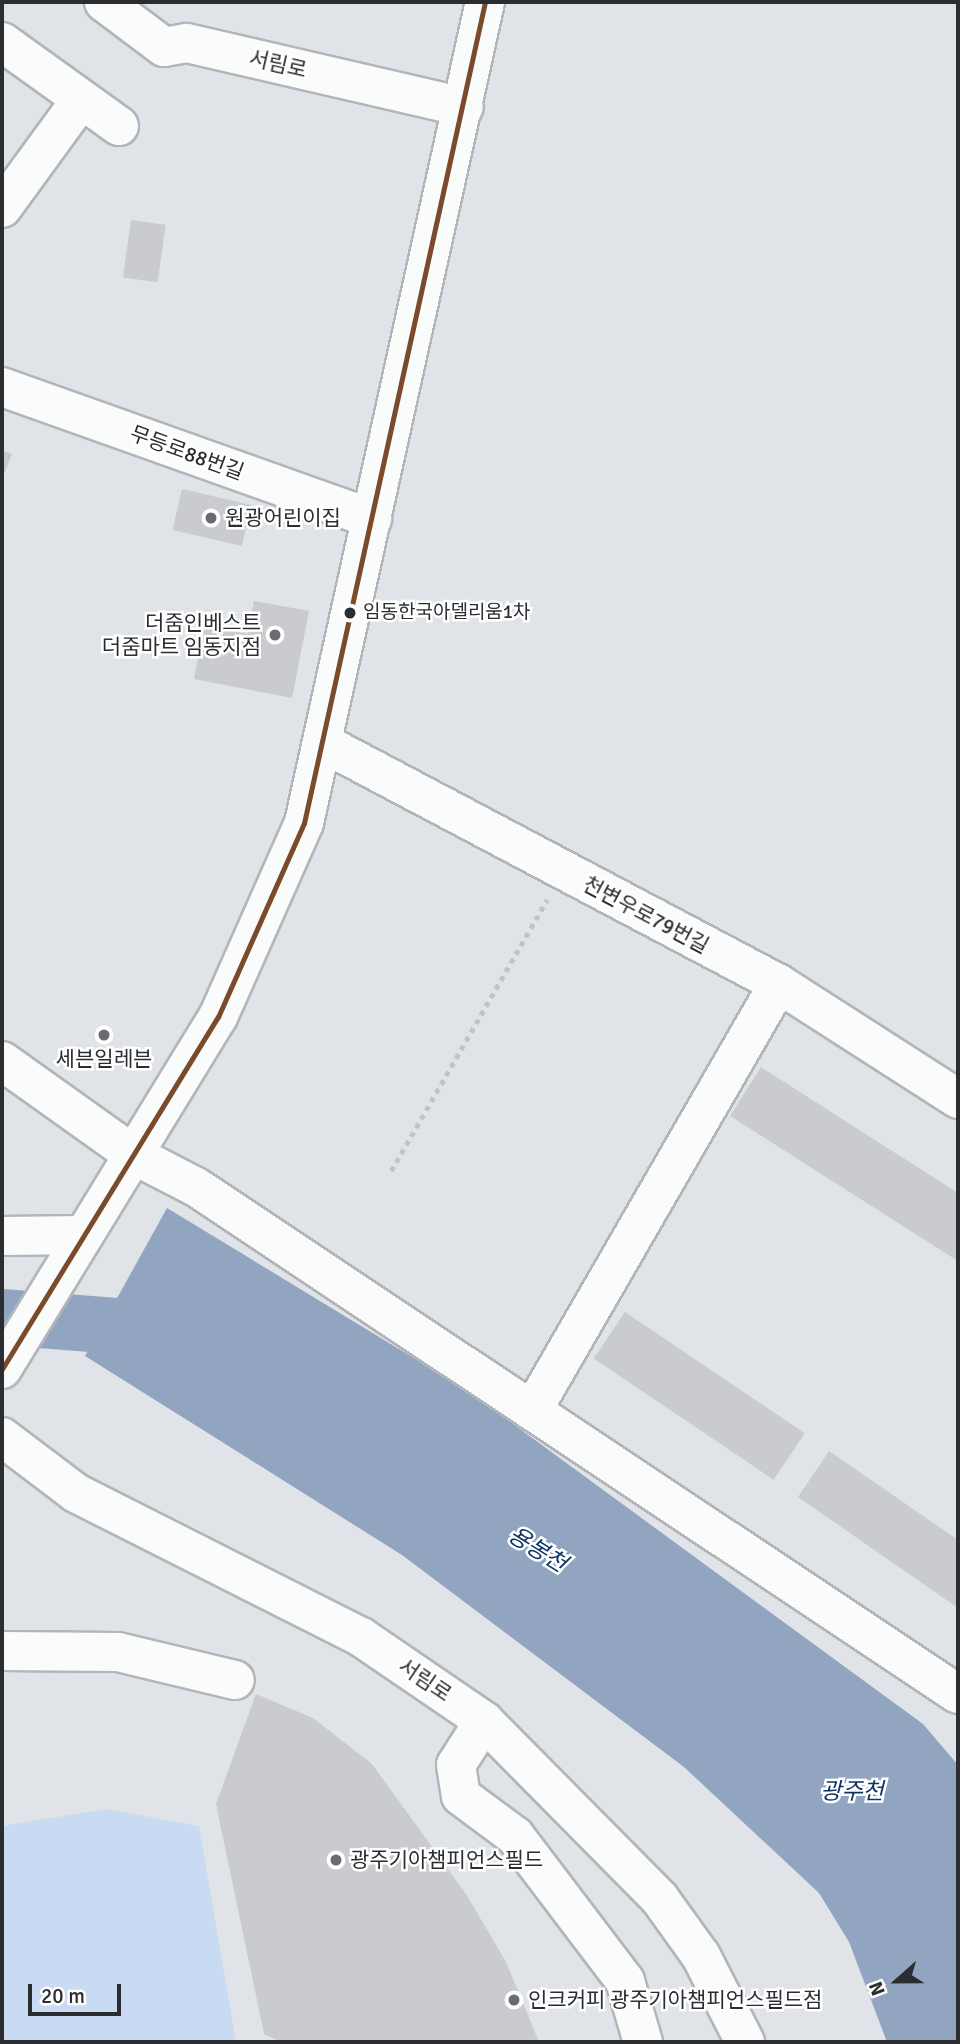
<!DOCTYPE html>
<html>
<head>
<meta charset="utf-8">
<style>
	body { margin:0 }
	#map { position:relative; width:960px; height:2044px; overflow:hidden; background:#e0e3e7; font-family:Signika,"Noto Sans KR",sans-serif }
	div>[style] { position:absolute }
	[style*='--x'] { left:calc(var(--x)*1px); top:calc(var(--y)*1px); width:calc(var(--w)*1px); rotate:calc(var(--a)*1deg) }
	.green>* { inset:0; background:#c9dbf3 }
	.water>* { inset:0; background:#91a5c1 }
	.river>* { height:56px; margin:-28px; padding:0 28px; transform-origin:28px; border-radius:28px; background:#91a5c1 }
	.building>* { inset:0; background:#c9cbce; transform-origin:0 0 }
	.path>* { height:4.5px; margin-top:-2.25px; transform-origin:0; background:repeating-linear-gradient(90deg,#c2c3c5 0 5px,transparent 0 10px) }
	.roads { filter:drop-shadow(2px 0 #b3b5b8) drop-shadow(-2px 0 #b3b5b8) drop-shadow(0 2px #b3b5b8) drop-shadow(0 -2px #b3b5b8) }
	.minor>* { height:38px; margin:-19px; padding:0 19px; transform-origin:19px; border-radius:19px; background:#fafbfb }
	.bus-1>* { height:5px; margin:-2.5px; padding:0 2.5px; transform-origin:2.5px; border-radius:2.5px; background:#7a4b2a }
	.dots>* { width:19px; height:19px; translate:-50% -50%; box-sizing:border-box; border:4px solid #fff; border-radius:50% }
	span { translate:-50% -50%; white-space:nowrap; text-align:center; line-height:1.15; -webkit-text-stroke:5px #fff; paint-order:stroke }
	.bus-label { font-size:19px; color:#2b2d30 }
	.left { translate:0 -50%; text-align:left }
	.street-label { font-size:21px; color:#2b2d30 }
	.poi-label { font-size:21px; color:#2b2d30 }
	.right { translate:-100% -50%; text-align:right }
	.water-label { font-size:23px; color:#0d3464; font-style:italic }
	.frame { position:absolute; inset:0; border:4px solid #2b2d30; pointer-events:none }
	.north { position:absolute; left:862px; top:1946px; width:70px; height:70px; -webkit-text-stroke:5px #fff; paint-order:stroke; rotate:249deg; font-size:19px; font-weight:700; line-height:28px; text-align:center; color:#2b2d30 }
	.north::after { content:''; display:block; margin:auto; width:24px; height:32px; background:#2b2d30; clip-path:polygon(50% 0,100% 100%,50% 72%,0 100%) }
	.scale { position:absolute; left:28px; top:1984px; width:93px; height:32px; box-sizing:border-box; border:4px solid #2b2d30; border-top:0; padding-left:9px; font-size:21px; line-height:24px; white-space:nowrap; color:#2b2d30; -webkit-text-stroke:5px #fff; paint-order:stroke }
</style>
</head>
<body>
<div id="map">
	<div class="green">
		<i style="clip-path:polygon(107px 1809px,199px 1826px,236px 2042px,2px 2042px,2px 1826px)"></i>
	</div>
	<div class="water">
		<i style="clip-path:polygon(167px 1208px,468px 1391px,923px 1724px,958px 1765px,958px 2042px,887px 2042px,849px 1942px,819px 1893px,684px 1767px,402px 1555px,85px 1356px)"></i>
	</div>
	<div class="river">
		<i style="--x:2;--y:1317;--w:177;--a:4.5"></i>
	</div>
	<div class="building">
		<i style="left:131px;top:220px;width:35px;height:58px;rotate:8deg"></i>
		<i style="clip-path:polygon(2px 450px,12px 454px,2px 479px)"></i>
		<i style="left:182px;top:489px;width:71px;height:42px;rotate:13deg"></i>
		<i style="clip-path:polygon(254px 601px,309px 611px,292px 698px,194px 679px,204px 625px,248px 634px)"></i>
		<i style="clip-path:polygon(761px 1067px,958px 1193px,958px 1261px,730px 1116px)"></i>
		<i style="left:625px;top:1312px;width:217px;height:56px;rotate:34deg"></i>
		<i style="clip-path:polygon(829px 1451px,958px 1540px,958px 1608px,798px 1497px)"></i>
		<i style="clip-path:polygon(256px 1694px,313px 1718px,372px 1764px,466px 1894px,506px 1962px,539px 2042px,281px 2042px,264px 2034px,216px 1804px)"></i>
	</div>
	<div class="path">
		<i style="--x:391;--y:1171;--w:313;--a:-60.1"></i>
	</div>
	<div class="roads">
		<div class="minor">
			<i style="--x:104;--y:2;--w:75;--a:36.9"></i>
			<i style="--x:164;--y:47;--w:23;--a:-10"></i>
			<i style="--x:187;--y:43;--w:284;--a:13"></i>
			<i style="--x:2;--y:42;--w:144;--a:35.7"></i>
			<i style="--x:2;--y:208;--w:132;--a:-53.9"></i>
			<i style="--x:2;--y:387;--w:393;--a:19.6"></i>
			<i style="--x:325;--y:744;--w:514;--a:27.86"></i>
			<i style="--x:779;--y:984;--w:213;--a:32.7"></i>
			<i style="--x:2;--y:1061;--w:162;--a:35.5"></i>
			<i style="--x:134;--y:1155;--w:70;--a:27.3"></i>
			<i style="--x:196;--y:1187;--w:915;--a:33.64"></i>
			<i style="--x:2;--y:1236;--w:82;--a:-0.7"></i>
			<i style="--x:2;--y:1369;--w:413;--a:-58.5"></i>
			<i style="--x:218;--y:1017;--w:212;--a:-66.1"></i>
			<i style="--x:304;--y:823;--w:841;--a:-77.57"></i>
			<i style="--x:532;--y:1411;--w:493;--a:-60"></i>
			<i style="--x:2;--y:1437;--w:93;--a:37.1"></i>
			<i style="--x:76;--y:1493;--w:319;--a:26.8"></i>
			<i style="--x:361;--y:1637;--w:149;--a:34.3"></i>
			<i style="--x:484;--y:1721;--w:250;--a:45.3"></i>
			<i style="--x:660;--y:1899;--w:70;--a:54.3"></i>
			<i style="--x:701;--y:1956;--w:97;--a:62.9"></i>
			<i style="--x:2;--y:1651;--w:116;--a:0.5"></i>
			<i style="--x:118;--y:1652;--w:120;--a:13.5"></i>
			<i style="--x:484;--y:1721;--w:52;--a:122.5"></i>
			<i style="--x:456;--y:1765;--w:31;--a:81"></i>
			<i style="--x:461;--y:1796;--w:67;--a:36.5"></i>
			<i style="--x:515;--y:1836;--w:182;--a:52.8"></i>
			<i style="--x:625;--y:1981;--w:64;--a:73.6"></i>
		</div>
	</div>
	<div class="bus-1">
		<i style="--x:2;--y:1369;--w:413;--a:-58.5"></i>
		<i style="--x:218;--y:1017;--w:212;--a:-66.1"></i>
		<i style="--x:304;--y:823;--w:841;--a:-77.57"></i>
	</div>
	<div class="dots">
		<i style="left:211px;top:518px;background:#6a6d70"></i>
		<i style="left:350px;top:613px;background:#2b2d30"></i>
		<i style="left:275px;top:635px;background:#6a6d70"></i>
		<i style="left:104px;top:1035px;background:#6a6d70"></i>
		<i style="left:336px;top:1860px;background:#6a6d70"></i>
		<i style="left:514px;top:2000px;background:#6a6d70"></i>
	</div>
	<div class="bus-label">
		<span class="left" style="left:363px;top:613px">임동한국아델리움1차</span>
	</div>
	<div class="street-label">
		<span style="left:278px;top:64px;rotate:13deg">서림로</span>
		<span style="left:187px;top:453px;rotate:20deg">무등로88번길</span>
		<span style="left:646px;top:915px;rotate:28deg">천변우로79번길</span>
		<span style="left:425px;top:1680px;rotate:34deg">서림로</span>
	</div>
	<div class="poi-label">
		<span class="left" style="left:225px;top:518px">원광어린이집</span>
		<span class="right" style="left:261px;top:635px">더줌인베스트<br>더줌마트 임동지점</span>
		<span style="left:104px;top:1059px">세븐일레븐</span>
		<span class="left" style="left:350px;top:1860px">광주기아챔피언스필드</span>
		<span class="left" style="left:528px;top:2000px">인크커피 광주기아챔피언스필드점</span>
	</div>
	<div class="water-label">
		<span style="left:537px;top:1550px;rotate:32deg">용봉천</span>
		<span style="left:852px;top:1792px">광주천</span>
	</div>
	<div class="frame"></div>
	<div class="north">N</div>
	<div class="scale">20 m</div>
</div>
</body>
</html>
